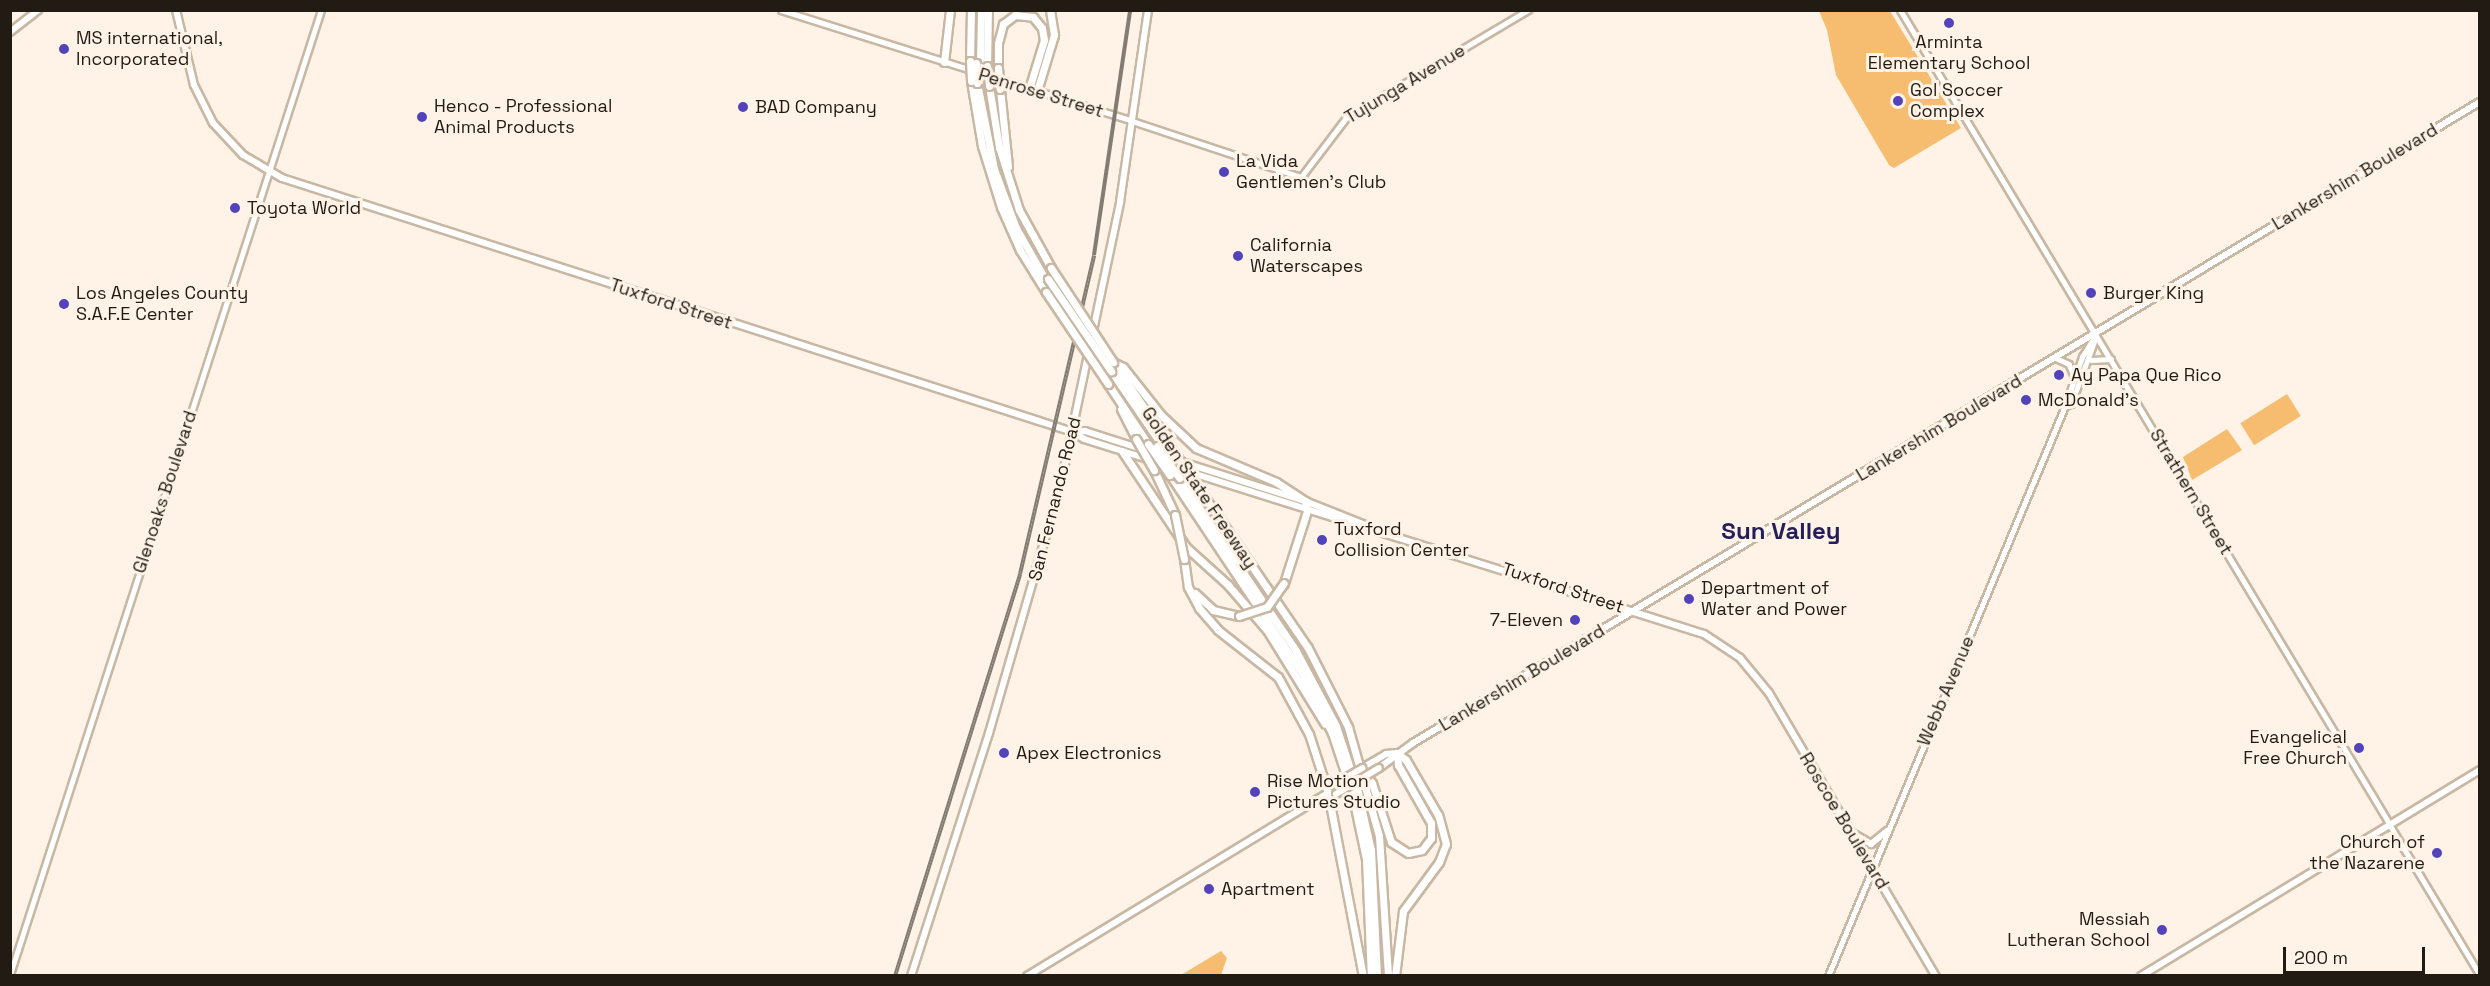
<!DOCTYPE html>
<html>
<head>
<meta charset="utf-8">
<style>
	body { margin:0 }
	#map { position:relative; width:2490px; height:986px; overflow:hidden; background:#fef3e6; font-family:"Space Grotesk",sans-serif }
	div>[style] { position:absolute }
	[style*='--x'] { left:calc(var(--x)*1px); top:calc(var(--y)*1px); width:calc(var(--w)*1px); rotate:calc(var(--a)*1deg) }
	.green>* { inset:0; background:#f6bd70; transform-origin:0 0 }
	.roads { filter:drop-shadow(2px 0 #c8b7a3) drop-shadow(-2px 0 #c8b7a3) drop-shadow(0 2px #c8b7a3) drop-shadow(0 -2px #c8b7a3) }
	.tertiary>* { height:4.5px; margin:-2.25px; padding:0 2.25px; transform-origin:2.25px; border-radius:2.25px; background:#fff }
	.secondary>* { height:5px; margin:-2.5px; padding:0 2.5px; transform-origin:2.5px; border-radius:2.5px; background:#fff }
	.primary>* { height:6px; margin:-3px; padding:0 3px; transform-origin:3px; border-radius:3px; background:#fff }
	.motorway>* { height:7px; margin:-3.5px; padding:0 3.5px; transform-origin:3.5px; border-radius:3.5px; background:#fff }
	.rail>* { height:4px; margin-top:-2px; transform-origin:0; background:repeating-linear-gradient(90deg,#fef3e6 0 4.5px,#847c72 0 9px); box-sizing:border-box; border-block:2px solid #847c72 }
	.bridges { filter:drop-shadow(2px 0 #c8b7a3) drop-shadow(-2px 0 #c8b7a3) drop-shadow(0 2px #c8b7a3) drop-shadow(0 -2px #c8b7a3) }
	.primary-bridge>* { height:6px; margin:-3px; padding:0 3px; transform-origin:3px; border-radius:3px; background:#fff }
	.motorway-bridge>* { height:7px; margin:-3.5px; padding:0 3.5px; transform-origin:3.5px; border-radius:3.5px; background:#fff }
	.dots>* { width:16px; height:16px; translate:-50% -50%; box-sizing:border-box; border:3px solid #fef3e6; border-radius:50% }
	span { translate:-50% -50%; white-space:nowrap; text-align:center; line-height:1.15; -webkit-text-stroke:6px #fef3e6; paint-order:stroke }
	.poi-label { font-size:18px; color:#211b13 }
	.left { translate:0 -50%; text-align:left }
	.right { translate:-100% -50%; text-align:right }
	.street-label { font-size:18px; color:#211b13 }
	.district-label { font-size:24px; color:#251e58; font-weight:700 }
	.frame { position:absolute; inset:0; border:12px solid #211b13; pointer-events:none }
	.scale { position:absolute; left:2283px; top:947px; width:142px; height:27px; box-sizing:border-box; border:3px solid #211b13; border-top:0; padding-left:8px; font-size:18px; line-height:21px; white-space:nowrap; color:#211b13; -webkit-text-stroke:4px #fef3e6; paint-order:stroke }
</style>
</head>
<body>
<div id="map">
	<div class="green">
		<i style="clip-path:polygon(1819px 11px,1890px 11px,1961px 128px,1894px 168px,1889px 165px,1836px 75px,1827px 30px)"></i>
		<i style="left:2287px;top:394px;width:26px;height:55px;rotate:58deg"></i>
		<i style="clip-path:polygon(2227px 429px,2242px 450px,2192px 480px,2183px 457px)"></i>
		<i style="clip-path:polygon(1221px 951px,1227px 958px,1221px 975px,1181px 975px)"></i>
	</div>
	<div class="roads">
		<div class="tertiary">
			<i style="--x:1132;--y:121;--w:178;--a:18.3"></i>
			<i style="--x:1301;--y:177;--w:74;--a:-52.7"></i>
			<i style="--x:1346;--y:118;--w:212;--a:-30.7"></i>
			<i style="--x:2056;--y:358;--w:14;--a:25"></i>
			<i style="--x:2069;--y:364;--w:13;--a:67"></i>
			<i style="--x:2065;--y:406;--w:6;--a:-18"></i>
			<i style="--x:2071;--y:404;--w:69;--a:-69.7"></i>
			<i style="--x:2390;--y:825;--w:175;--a:59"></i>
			<i style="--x:1828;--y:976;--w:617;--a:-67.42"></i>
			<i style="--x:2065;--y:406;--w:52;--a:-70.9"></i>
			<i style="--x:2082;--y:357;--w:26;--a:-58"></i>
		</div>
		<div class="secondary">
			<i style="--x:781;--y:10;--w:368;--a:17.5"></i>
			<i style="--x:1900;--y:10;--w:951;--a:58.98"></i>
			<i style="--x:2091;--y:360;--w:20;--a:-3"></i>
			<i style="--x:10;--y:974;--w:1013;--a:-72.12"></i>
		</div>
		<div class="primary">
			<i style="--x:176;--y:10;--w:77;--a:76.5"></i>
			<i style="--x:194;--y:85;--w:42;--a:63.4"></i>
			<i style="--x:213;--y:123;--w:44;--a:46.8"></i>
			<i style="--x:243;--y:155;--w:45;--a:30.5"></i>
			<i style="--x:282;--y:178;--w:831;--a:17.8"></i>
			<i style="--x:1073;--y:432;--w:13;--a:32"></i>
			<i style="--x:1084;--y:439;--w:650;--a:17.46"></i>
			<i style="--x:1704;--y:634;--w:43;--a:33.7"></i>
			<i style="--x:1740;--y:658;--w:45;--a:50.4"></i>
			<i style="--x:1769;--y:693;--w:329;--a:59.5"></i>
			<i style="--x:10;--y:32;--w:36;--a:-38"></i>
			<i style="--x:1074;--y:432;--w:11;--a:-5"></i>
			<i style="--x:1085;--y:431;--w:231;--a:17.7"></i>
			<i style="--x:1305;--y:501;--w:65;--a:21.8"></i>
			<i style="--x:1362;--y:768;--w:28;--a:-30"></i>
			<i style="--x:1386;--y:754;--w:11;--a:-5"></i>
			<i style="--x:1379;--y:768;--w:42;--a:-36.3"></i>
			<i style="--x:1413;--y:743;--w:1245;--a:-31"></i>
			<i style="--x:1854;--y:834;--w:20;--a:30"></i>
			<i style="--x:1871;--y:844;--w:21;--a:-39"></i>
			<i style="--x:911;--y:976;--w:255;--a:-72.2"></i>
			<i style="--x:989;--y:733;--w:260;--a:-73.9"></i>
			<i style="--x:1061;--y:483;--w:287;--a:-78.1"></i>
			<i style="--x:1120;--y:202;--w:194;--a:-81.7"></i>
			<i style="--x:1027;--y:976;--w:352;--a:-31.3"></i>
			<i style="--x:1328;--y:793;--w:9;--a:-58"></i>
			<i style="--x:2141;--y:976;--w:397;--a:-31.3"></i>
		</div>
		<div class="motorway">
			<i style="--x:970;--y:61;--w:51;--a:-88.9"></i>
			<i style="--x:944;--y:62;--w:52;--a:-83.4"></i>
			<i style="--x:980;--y:64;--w:54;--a:-88.9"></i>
			<i style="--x:987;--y:66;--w:56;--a:-89"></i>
			<i style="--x:998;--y:68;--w:25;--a:-90"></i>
			<i style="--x:998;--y:43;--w:20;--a:-75"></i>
			<i style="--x:1003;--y:24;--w:15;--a:-37"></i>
			<i style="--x:1015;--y:15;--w:18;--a:6"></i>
			<i style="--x:1033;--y:17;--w:14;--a:51"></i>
			<i style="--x:1042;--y:28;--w:12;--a:81"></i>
			<i style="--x:1044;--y:40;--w:51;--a:107"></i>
			<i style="--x:971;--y:81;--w:66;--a:80.4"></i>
			<i style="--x:982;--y:146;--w:64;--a:72.7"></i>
			<i style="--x:1001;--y:207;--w:47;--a:66.2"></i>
			<i style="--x:1020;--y:250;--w:49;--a:58.2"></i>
			<i style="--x:977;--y:83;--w:88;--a:78.8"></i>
			<i style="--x:994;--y:169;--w:63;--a:69.6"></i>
			<i style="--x:1016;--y:228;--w:64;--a:60.3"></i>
			<i style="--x:989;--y:86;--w:62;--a:80.7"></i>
			<i style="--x:999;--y:147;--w:66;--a:72.4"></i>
			<i style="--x:1019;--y:210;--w:66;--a:61.1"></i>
			<i style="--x:1000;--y:89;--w:78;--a:84.1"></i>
			<i style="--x:1037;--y:91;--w:59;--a:-73.1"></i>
			<i style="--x:1054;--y:35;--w:25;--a:-99"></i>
			<i style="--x:1113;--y:362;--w:11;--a:27"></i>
			<i style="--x:1123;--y:367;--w:61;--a:51.6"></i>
			<i style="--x:1161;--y:415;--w:48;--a:43.3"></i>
			<i style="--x:1196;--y:448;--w:87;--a:23"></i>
			<i style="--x:1276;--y:482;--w:35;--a:33"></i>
			<i style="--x:1305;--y:501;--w:10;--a:79"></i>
			<i style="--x:1307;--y:511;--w:76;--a:107.7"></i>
			<i style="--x:1115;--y:365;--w:105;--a:55.9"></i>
			<i style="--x:1111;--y:371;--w:93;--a:55.5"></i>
			<i style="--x:1108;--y:384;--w:72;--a:56.3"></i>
			<i style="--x:1121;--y:409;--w:34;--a:63"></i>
			<i style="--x:1122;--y:451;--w:115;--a:56.3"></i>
			<i style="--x:1186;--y:547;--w:57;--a:42.1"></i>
			<i style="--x:1228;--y:585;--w:60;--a:49.1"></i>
			<i style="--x:1267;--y:630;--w:110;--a:58.3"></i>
			<i style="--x:1154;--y:470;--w:50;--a:65"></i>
			<i style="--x:1170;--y:475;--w:238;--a:56.3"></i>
			<i style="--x:1302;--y:673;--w:67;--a:63.4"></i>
			<i style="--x:1332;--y:733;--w:63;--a:71.6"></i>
			<i style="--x:1352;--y:793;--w:67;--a:78"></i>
			<i style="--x:1366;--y:859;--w:117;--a:87.6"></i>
			<i style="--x:1179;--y:478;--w:209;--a:55.9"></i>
			<i style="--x:1296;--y:651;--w:85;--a:61.9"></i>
			<i style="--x:1336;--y:726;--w:71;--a:71.8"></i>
			<i style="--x:1358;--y:793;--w:58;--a:77.2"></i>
			<i style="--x:1371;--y:850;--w:126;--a:87.3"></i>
			<i style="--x:1195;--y:483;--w:200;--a:55.6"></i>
			<i style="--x:1308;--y:648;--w:89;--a:63.1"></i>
			<i style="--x:1348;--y:727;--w:113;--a:74.1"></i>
			<i style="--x:1379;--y:836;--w:140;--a:86.3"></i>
			<i style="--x:1184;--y:559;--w:28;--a:82"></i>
			<i style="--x:1188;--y:587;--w:24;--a:62"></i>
			<i style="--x:1199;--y:608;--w:29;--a:49"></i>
			<i style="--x:1218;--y:630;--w:76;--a:38.1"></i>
			<i style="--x:1278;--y:677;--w:65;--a:61.5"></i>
			<i style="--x:1309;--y:734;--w:62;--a:72.1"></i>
			<i style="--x:1328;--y:793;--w:186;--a:79.2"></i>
			<i style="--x:1195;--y:593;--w:25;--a:43"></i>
			<i style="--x:1213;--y:610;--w:27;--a:13"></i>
			<i style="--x:1366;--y:775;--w:10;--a:53"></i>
			<i style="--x:1372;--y:783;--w:62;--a:72.1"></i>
			<i style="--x:1391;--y:842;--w:20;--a:33"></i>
			<i style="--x:1408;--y:853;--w:14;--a:-12"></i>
			<i style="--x:1422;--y:850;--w:15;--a:-53"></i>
			<i style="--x:1431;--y:838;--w:15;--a:-90"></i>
			<i style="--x:1431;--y:823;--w:67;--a:-119.6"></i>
			<i style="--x:1398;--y:765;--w:12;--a:-95"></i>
			<i style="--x:1395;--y:976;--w:65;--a:-83"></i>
			<i style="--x:1403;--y:911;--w:61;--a:-53.7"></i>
			<i style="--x:1439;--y:862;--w:19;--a:-69"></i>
			<i style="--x:1446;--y:844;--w:30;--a:-105"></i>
			<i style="--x:1438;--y:815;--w:64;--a:-120.2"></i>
			<i style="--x:1406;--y:760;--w:11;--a:-142"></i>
		</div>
	</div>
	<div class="rail">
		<i style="--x:895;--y:976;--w:421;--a:-72.7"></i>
		<i style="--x:1020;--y:574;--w:327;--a:-76.9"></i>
		<i style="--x:1094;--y:255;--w:248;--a:-81.6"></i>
	</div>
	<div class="bridges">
		<div class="primary-bridge">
			<i style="--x:1333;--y:785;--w:34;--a:-30"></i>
			<i style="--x:1336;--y:794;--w:50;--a:-31.2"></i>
		</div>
		<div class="motorway-bridge">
			<i style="--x:970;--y:61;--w:20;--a:87"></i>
			<i style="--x:976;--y:63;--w:20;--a:87"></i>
			<i style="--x:987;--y:66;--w:20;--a:84"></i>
			<i style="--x:998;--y:68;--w:21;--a:85"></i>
			<i style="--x:1051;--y:268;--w:113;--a:56.6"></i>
			<i style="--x:1048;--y:279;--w:112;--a:55.6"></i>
			<i style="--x:1046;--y:292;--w:111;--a:56"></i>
			<i style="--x:1136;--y:439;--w:36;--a:60"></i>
			<i style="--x:1148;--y:444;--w:38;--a:55"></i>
			<i style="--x:1157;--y:446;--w:39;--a:55"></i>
			<i style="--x:1174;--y:452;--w:37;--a:56"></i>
			<i style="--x:1175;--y:515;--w:45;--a:78.4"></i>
			<i style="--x:1239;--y:616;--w:29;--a:-18"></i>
			<i style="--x:1267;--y:607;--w:29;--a:-55"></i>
		</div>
	</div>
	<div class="dots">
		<i style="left:1949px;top:23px;background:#5343ba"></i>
		<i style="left:64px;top:49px;background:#5343ba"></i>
		<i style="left:1898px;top:101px;background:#5343ba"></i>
		<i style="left:743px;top:107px;background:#5343ba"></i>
		<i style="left:422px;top:117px;background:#5343ba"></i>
		<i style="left:1224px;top:172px;background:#5343ba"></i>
		<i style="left:235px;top:208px;background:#5343ba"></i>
		<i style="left:1238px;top:256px;background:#5343ba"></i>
		<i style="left:2091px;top:293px;background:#5343ba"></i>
		<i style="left:64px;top:304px;background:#5343ba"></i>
		<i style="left:2059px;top:375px;background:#5343ba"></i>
		<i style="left:2026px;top:400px;background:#5343ba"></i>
		<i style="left:1322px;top:540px;background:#5343ba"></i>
		<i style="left:1689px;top:599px;background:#5343ba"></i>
		<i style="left:1575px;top:620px;background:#5343ba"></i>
		<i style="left:2359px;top:748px;background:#5343ba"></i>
		<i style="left:1004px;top:753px;background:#5343ba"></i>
		<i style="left:1255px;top:792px;background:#5343ba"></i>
		<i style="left:2437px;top:853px;background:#5343ba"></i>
		<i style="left:1209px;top:889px;background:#5343ba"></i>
		<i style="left:2162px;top:930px;background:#5343ba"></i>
	</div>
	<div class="poi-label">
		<span class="left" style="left:76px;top:49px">MS international,<br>Incorporated</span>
		<span style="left:1949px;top:53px">Arminta<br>Elementary School</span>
		<span class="left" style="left:1910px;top:101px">Gol Soccer<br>Complex</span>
		<span class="left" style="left:434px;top:117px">Henco - Professional<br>Animal Products</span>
		<span class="left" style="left:755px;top:107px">BAD Company</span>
		<span class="left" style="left:1236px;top:172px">La Vida<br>Gentlemen's Club</span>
		<span class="left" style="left:247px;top:208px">Toyota World</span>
		<span class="left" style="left:1250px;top:256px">California<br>Waterscapes</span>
		<span class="left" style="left:2103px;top:293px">Burger King</span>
		<span class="left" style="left:76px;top:304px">Los Angeles County<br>S.A.F.E Center</span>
		<span class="left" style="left:2071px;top:375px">Ay Papa Que Rico</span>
		<span class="left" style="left:2038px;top:400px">McDonald's</span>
		<span class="left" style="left:1334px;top:540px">Tuxford<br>Collision Center</span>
		<span class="left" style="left:1701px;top:599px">Department of<br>Water and Power</span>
		<span class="right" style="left:1563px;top:620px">7-Eleven</span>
		<span class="right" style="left:2347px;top:748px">Evangelical<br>Free Church</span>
		<span class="left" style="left:1016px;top:753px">Apex Electronics</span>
		<span class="left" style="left:1267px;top:792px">Rise Motion<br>Pictures Studio</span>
		<span class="right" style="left:2425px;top:853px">Church of<br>the Nazarene</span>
		<span class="left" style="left:1221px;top:889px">Apartment</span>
		<span class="right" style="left:2150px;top:930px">Messiah<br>Lutheran School</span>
	</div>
	<div class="street-label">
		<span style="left:1405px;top:84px;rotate:-31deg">Tujunga Avenue</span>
		<span style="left:1041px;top:93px;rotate:17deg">Penrose Street</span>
		<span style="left:2355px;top:177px;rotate:-31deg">Lankershim Boulevard</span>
		<span style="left:671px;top:304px;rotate:18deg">Tuxford Street</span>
		<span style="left:1939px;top:428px;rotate:-31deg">Lankershim Boulevard</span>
		<span style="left:1199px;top:488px;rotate:56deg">Golden State Freeway</span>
		<span style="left:165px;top:492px;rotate:-72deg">Glenoaks Boulevard</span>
		<span style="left:2191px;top:492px;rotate:59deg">Strathern Street</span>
		<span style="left:1055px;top:499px;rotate:-76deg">San Fernando Road</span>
		<span style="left:1563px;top:588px;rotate:18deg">Tuxford Street</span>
		<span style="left:1522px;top:678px;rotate:-31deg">Lankershim Boulevard</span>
		<span style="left:1946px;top:691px;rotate:-67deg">Webb Avenue</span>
		<span style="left:1844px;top:821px;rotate:59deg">Roscoe Boulevard</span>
	</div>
	<div class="district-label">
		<span style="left:1781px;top:531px">Sun Valley</span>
	</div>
	<div class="frame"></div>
	<div class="scale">200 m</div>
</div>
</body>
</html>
